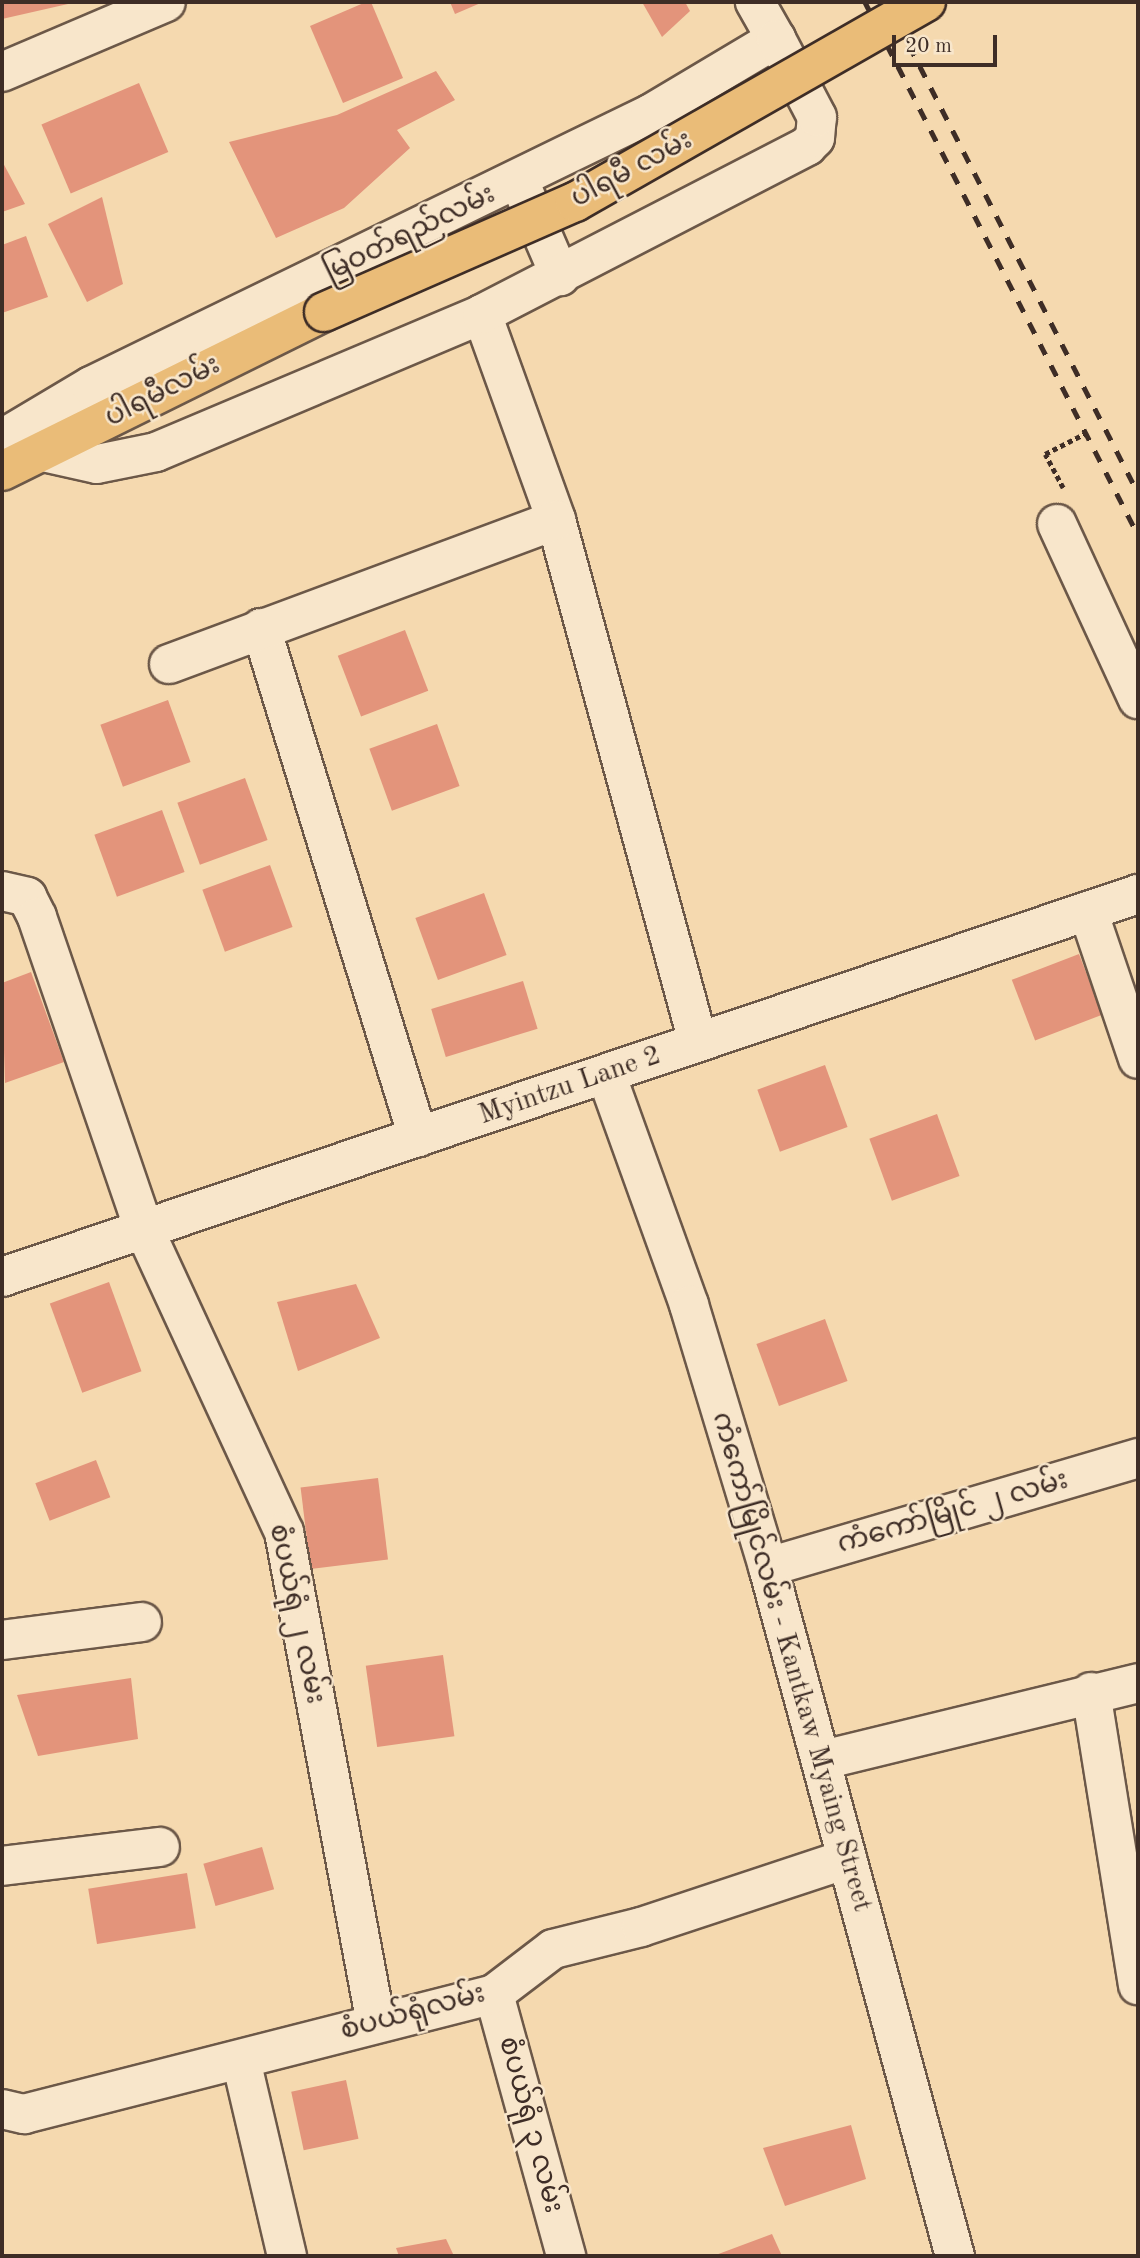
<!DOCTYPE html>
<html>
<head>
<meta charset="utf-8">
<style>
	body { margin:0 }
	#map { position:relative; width:1140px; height:2258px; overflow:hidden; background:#f5d9af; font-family:"Old Standard TT","Noto Sans Myanmar",serif }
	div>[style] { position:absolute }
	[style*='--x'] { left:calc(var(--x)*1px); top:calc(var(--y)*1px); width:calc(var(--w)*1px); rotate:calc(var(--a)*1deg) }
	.building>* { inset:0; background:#e3947b; transform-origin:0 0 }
	.path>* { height:4.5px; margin-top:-2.25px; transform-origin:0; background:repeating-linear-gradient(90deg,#3e2d26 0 5px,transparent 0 8.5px) }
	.roads { filter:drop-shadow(2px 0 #6c5848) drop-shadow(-2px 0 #6c5848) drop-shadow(0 2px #6c5848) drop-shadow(0 -2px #6c5848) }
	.minor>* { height:38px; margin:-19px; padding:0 19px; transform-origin:19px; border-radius:19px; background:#f8e6cb }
	.major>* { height:38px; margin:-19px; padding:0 19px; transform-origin:19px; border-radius:19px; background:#eabc78 }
	.rail>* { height:5px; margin-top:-2.5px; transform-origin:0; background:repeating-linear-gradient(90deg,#3e2d26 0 12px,transparent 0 24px) }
	.bridges { filter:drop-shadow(2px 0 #3e2d26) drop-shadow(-2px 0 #3e2d26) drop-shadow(0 2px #3e2d26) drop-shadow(0 -2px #3e2d26) }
	.major-bridge>* { height:38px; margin:-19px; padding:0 19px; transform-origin:19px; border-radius:19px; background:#eabc78 }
	span { translate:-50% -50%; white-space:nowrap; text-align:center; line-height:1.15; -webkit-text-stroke:5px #f8e6cb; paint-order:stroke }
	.street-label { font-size:28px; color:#3e2d26 }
	.frame { position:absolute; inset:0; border:4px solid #3e2d26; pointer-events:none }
	.scale { position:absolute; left:892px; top:35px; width:105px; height:32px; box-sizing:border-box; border:4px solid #3e2d26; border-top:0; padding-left:9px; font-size:21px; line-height:24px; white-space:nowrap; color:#3e2d26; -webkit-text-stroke:5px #f8e6cb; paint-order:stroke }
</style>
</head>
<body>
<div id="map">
	<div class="building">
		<i style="clip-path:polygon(2px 2px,68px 2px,68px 4px,2px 19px)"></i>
		<i style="clip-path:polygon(366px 2px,371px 2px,403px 78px,343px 103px,310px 26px)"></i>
		<i style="clip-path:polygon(450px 2px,483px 2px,455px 14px)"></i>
		<i style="clip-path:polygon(642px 2px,685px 2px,690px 11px,662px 37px)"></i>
		<i style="clip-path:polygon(436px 71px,455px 100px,397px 130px,410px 148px,344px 208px,276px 238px,229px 142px,337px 115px)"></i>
		<i style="left:139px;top:83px;width:75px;height:106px;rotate:67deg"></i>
		<i style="clip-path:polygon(2px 161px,25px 204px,2px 212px)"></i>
		<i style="clip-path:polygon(102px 197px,123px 284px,87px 302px,48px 224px)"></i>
		<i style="clip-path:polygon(26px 236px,48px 297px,2px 313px,2px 245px)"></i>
		<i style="left:405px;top:630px;width:65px;height:72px;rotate:69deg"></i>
		<i style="left:168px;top:700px;width:66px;height:72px;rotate:70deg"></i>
		<i style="left:437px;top:724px;width:66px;height:72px;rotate:70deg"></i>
		<i style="left:245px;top:778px;width:66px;height:72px;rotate:70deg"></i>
		<i style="left:162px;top:810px;width:66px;height:72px;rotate:70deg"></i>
		<i style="left:270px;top:865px;width:66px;height:72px;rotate:70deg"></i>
		<i style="left:484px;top:893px;width:66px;height:73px;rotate:70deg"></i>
		<i style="left:1079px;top:954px;width:65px;height:72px;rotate:69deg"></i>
		<i style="clip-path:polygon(31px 972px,64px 1062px,5px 1083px,2px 983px)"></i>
		<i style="left:523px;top:981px;width:50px;height:96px;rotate:73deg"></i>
		<i style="left:825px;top:1065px;width:66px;height:72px;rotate:70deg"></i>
		<i style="left:937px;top:1114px;width:66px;height:72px;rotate:70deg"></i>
		<i style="left:109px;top:1282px;width:95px;height:63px;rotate:70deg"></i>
		<i style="clip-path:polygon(356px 1284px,380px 1338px,298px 1371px,277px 1302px)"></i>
		<i style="left:825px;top:1319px;width:66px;height:73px;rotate:70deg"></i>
		<i style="left:96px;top:1460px;width:40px;height:65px;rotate:69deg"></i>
		<i style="left:378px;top:1478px;width:82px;height:78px;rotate:83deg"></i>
		<i style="left:443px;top:1655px;width:82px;height:78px;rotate:82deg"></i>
		<i style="clip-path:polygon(131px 1678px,138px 1739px,38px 1756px,17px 1695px)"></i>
		<i style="left:262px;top:1847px;width:44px;height:61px;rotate:74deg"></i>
		<i style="left:187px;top:1873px;width:56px;height:100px;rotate:81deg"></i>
		<i style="left:346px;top:2080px;width:60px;height:56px;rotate:78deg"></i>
		<i style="clip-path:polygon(851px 2125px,866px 2179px,785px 2206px,763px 2148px)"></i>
		<i style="clip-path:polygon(772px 2234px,782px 2256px,713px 2256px)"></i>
		<i style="clip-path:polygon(446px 2239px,454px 2256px,399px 2256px,396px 2248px)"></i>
	</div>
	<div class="path">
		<i style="--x:1063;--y:488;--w:38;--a:-118"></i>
		<i style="--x:1045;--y:454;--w:46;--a:-27.1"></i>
	</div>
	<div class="roads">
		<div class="minor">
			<i style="--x:2;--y:72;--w:178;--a:-23.1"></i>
			<i style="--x:523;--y:190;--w:94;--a:66.7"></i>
			<i style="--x:482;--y:314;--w:219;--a:70.2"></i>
			<i style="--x:556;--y:520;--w:541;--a:74.78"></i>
			<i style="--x:2;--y:439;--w:104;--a:-30.8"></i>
			<i style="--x:91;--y:386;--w:622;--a:-25.95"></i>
			<i style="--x:650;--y:114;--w:147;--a:-30.8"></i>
			<i style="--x:776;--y:39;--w:43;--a:-119.6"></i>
			<i style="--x:43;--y:452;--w:55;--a:12.5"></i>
			<i style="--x:97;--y:464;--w:60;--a:-11.5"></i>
			<i style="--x:156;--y:452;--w:354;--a:-22.9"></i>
			<i style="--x:482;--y:314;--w:366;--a:-27.3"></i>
			<i style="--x:807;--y:146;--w:11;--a:-45"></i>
			<i style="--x:815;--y:138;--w:21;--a:-85"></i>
			<i style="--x:817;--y:117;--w:88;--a:-117.7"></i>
			<i style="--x:1057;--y:524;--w:193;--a:65.2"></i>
			<i style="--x:261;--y:628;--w:533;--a:72.86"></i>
			<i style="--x:169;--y:664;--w:413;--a:-20.4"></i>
			<i style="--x:2;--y:891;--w:26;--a:13"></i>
			<i style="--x:27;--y:897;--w:22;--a:63"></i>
			<i style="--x:37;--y:917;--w:330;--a:71.1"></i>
			<i style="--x:144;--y:1229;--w:334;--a:65.2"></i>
			<i style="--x:284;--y:1532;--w:500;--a:79.4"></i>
			<i style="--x:1088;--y:911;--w:156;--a:71.3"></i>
			<i style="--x:606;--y:1074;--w:245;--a:70.2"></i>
			<i style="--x:689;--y:1305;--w:274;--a:73.2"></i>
			<i style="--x:768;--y:1567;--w:714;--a:74.82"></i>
			<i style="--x:2;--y:1277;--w:1199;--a:-18.63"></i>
			<i style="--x:768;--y:1567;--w:386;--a:-16.4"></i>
			<i style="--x:2;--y:1640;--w:141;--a:-7.3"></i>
			<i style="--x:1091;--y:1692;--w:297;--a:80.9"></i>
			<i style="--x:823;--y:1760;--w:324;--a:-13.7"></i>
			<i style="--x:2;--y:1866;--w:159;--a:-6.9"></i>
			<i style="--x:494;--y:1994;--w:272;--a:74.6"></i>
			<i style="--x:241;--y:2060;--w:201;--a:76.8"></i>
			<i style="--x:2;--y:2109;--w:23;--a:13"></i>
			<i style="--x:24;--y:2114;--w:485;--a:-14.3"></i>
			<i style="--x:494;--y:1994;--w:74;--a:-37.3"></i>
			<i style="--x:553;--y:1949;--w:91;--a:-14"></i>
			<i style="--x:641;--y:1927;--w:217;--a:-18.3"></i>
		</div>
		<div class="major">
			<i style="--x:2;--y:471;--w:359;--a:-26.3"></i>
		</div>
	</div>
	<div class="rail">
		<i style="--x:865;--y:2;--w:599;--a:62.88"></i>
		<i style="--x:887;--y:2;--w:551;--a:62.92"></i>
	</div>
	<div class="bridges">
		<div class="major-bridge">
			<i style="--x:324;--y:312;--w:274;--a:-23.7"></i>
			<i style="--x:575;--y:202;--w:404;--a:-29.7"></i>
		</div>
	</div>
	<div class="street-label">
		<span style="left:632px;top:170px;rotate:-28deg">ပါရမီ လမ်း</span>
		<span style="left:410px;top:234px;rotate:-26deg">မြဝတ်ရည်လမ်း</span>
		<span style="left:163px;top:392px;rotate:-27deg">ပါရမီလမ်း</span>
		<span style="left:570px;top:1086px;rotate:-19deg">Myintzu Lane 2</span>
		<span style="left:953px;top:1513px;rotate:-16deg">ကံကော်မြိုင် ၂ လမ်း</span>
		<span style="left:296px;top:1614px;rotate:78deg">စံပယ်ရုံ ၂ လမ်း</span>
		<span style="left:791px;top:1662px;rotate:74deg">ကံကော်မြိုင်လမ်း - Kantkaw Myaing Street</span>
		<span style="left:413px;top:2013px;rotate:-15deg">စံပယ်ရုံလမ်း</span>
		<span style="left:530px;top:2125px;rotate:75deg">စံပယ်ရုံ ၃ လမ်း</span>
	</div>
	<div class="frame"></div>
	<div class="scale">20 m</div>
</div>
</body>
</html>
